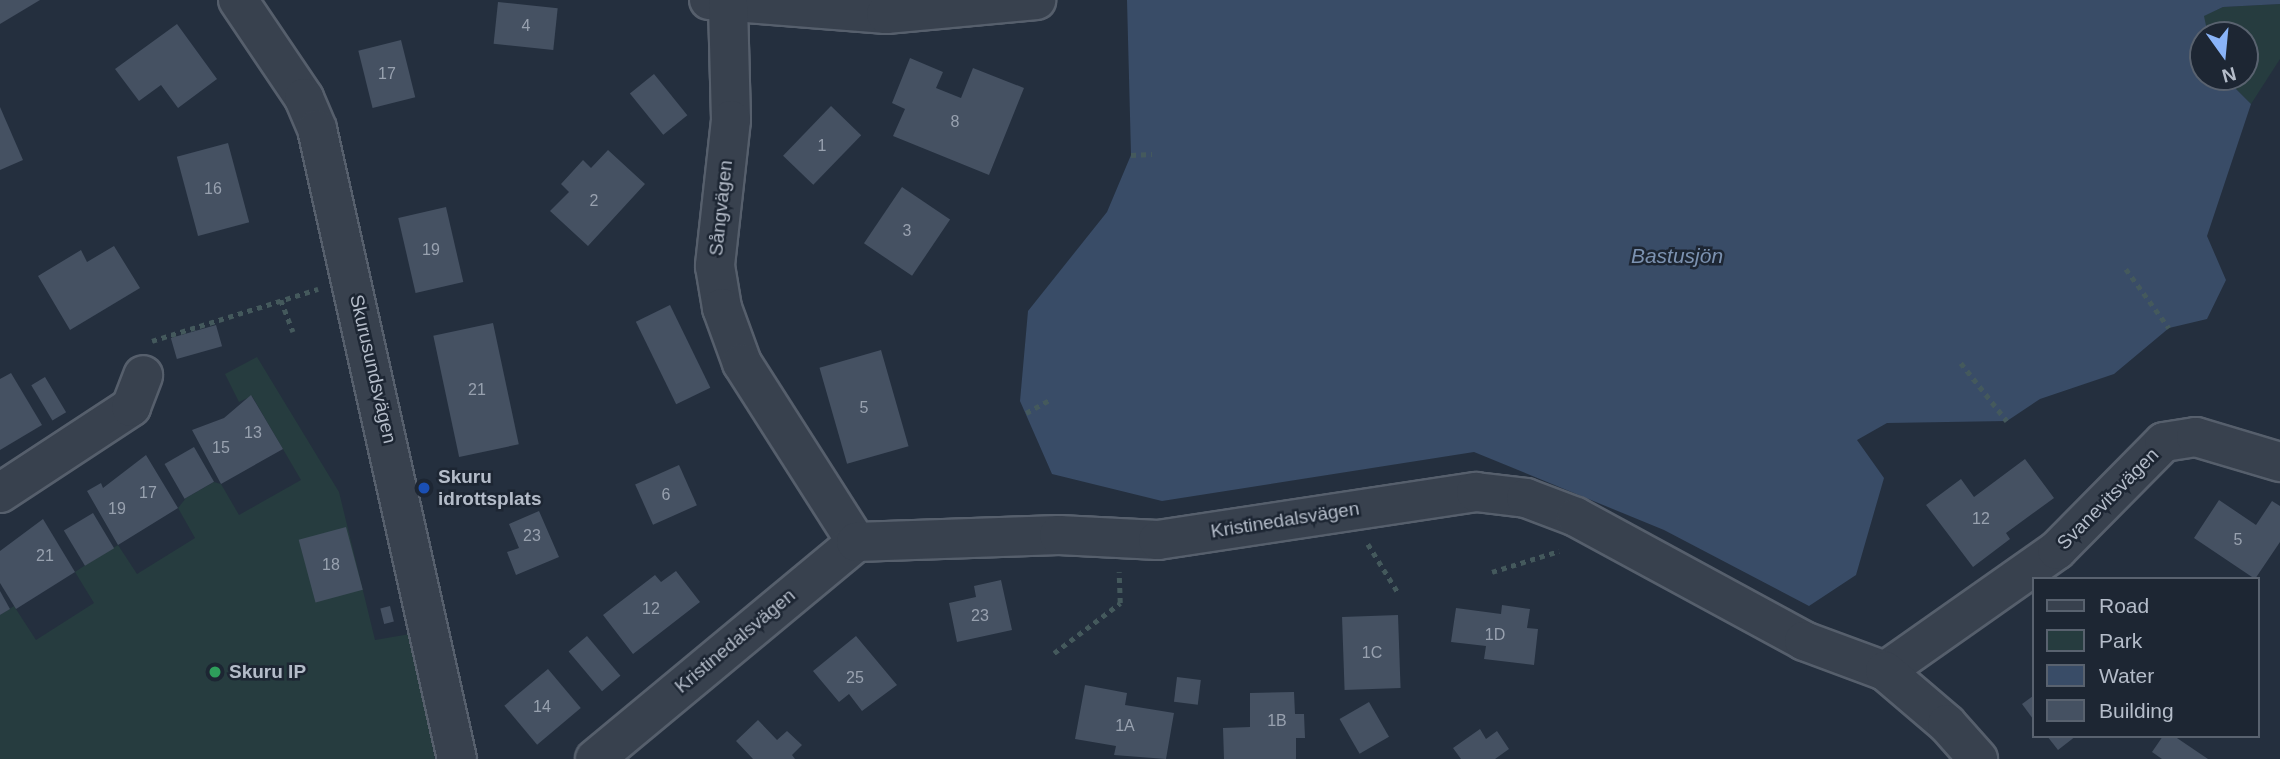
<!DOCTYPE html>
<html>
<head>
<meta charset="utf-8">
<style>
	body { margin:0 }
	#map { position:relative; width:2280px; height:759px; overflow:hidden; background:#242f3e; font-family:Arial,sans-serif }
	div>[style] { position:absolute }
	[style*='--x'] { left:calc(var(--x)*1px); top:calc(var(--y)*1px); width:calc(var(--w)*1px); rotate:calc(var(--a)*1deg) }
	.green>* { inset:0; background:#263c3f }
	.water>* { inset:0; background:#394c67 }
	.building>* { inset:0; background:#455162; transform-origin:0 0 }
	.path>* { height:4.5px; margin-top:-2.25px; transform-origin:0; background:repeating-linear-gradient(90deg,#44595c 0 5px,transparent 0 10px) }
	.roads { filter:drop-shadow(2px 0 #565f6c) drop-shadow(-2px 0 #565f6c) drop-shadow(0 2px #565f6c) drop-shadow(0 -2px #565f6c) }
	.minor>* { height:38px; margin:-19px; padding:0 19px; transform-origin:19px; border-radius:19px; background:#38414e }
	.dots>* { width:19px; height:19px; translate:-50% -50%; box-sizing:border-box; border:4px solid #1d2633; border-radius:50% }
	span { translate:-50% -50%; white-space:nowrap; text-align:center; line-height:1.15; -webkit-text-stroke:5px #1d2633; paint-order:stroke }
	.number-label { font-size:16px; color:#98a1af }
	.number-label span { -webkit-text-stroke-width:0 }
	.street-label { font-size:19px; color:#b4bcc9 }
	.poi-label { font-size:19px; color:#b4bcc9; font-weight:700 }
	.left { translate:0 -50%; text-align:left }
	.water-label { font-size:21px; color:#7c92b1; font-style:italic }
	.legend { position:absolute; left:2032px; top:577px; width:228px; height:161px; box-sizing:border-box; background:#1d2633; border:2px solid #59626f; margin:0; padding:9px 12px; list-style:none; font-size:21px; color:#b4bcc9 }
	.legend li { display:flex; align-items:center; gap:14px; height:35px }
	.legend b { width:35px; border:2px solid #59626f }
	.north { position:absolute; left:2189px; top:21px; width:70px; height:70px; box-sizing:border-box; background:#1d2633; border:2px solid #59626f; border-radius:50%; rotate:165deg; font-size:19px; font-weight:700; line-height:28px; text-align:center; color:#b4bcc9 }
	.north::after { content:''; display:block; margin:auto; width:24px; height:32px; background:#8ab4f8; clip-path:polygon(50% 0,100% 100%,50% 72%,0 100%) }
</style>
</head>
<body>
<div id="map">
	<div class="green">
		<i style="clip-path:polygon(2280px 4px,2280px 59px,2251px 104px,2224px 77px,2245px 77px,2245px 35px,2208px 35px,2203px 16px,2223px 7px)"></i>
		<i style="clip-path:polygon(257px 357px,339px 492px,375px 640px,410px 634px,435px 759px,0 759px,0 615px,14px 606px,36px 640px,94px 603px,75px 572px,84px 566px,118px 545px,137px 574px,195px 538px,178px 508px,186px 498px,214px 482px,221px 484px,239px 515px,301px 480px,252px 396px,239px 402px,225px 374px)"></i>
	</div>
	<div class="water">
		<i style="clip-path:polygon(1127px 0,2280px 0,2280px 4px,2223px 7px,2204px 16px,2208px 35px,2203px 35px,2203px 77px,2224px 77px,2251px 104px,2207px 236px,2226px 280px,2207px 319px,2169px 328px,2114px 374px,2040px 399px,2007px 421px,1887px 423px,1857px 440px,1884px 478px,1856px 575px,1809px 606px,1664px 530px,1474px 452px,1162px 501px,1052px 474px,1020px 401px,1028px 311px,1107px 212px,1131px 155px)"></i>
	</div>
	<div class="building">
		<i style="clip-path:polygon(0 0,40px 0,0 24px)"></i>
		<i style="left:498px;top:2px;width:60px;height:42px;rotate:6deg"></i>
		<i style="clip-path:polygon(177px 24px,217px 79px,178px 108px,161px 85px,139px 101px,115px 69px)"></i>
		<i style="left:401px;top:40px;width:59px;height:44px;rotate:76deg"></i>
		<i style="clip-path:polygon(910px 58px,943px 72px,936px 88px,961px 98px,973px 68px,1024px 88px,989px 175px,893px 136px,905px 109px,892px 103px)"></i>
		<i style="left:654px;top:74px;width:53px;height:31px;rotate:51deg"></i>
		<i style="left:831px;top:106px;width:42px;height:69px;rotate:44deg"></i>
		<i style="clip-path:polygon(0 107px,23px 160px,0 170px)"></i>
		<i style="left:228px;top:143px;width:82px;height:53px;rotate:75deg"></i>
		<i style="clip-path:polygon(608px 150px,645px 184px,588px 246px,550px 211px,569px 192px,561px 184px,583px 160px,591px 168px)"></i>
		<i style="left:902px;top:187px;width:58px;height:68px;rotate:34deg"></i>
		<i style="left:446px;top:207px;width:77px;height:49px;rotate:77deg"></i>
		<i style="clip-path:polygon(114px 246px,140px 288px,70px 330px,38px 276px,81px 250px,87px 262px)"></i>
		<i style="left:670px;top:305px;width:92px;height:38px;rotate:64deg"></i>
		<i style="left:493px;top:323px;width:124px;height:61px;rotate:78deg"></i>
		<i style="left:216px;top:325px;width:22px;height:47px;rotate:74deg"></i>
		<i style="left:881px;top:350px;width:100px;height:64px;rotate:74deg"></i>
		<i style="clip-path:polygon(11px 373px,42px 425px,0 450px,0 379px)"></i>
		<i style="left:45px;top:377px;width:41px;height:16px;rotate:59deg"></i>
		<i style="clip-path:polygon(251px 395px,283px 449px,221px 484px,192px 430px,224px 418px)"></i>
		<i style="left:194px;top:447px;width:40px;height:34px;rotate:60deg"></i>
		<i style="clip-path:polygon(146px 455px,178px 508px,118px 545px,87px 491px,101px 483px,103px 488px)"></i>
		<i style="clip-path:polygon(2025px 459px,2054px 498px,2006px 533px,2010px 539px,1973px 567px,1926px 505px,1961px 479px,1974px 497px)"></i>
		<i style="left:679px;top:465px;width:44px;height:48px;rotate:66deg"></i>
		<i style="clip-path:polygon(2219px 500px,2256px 525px,2272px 501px,2280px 506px,2280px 542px,2255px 579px,2194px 538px)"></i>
		<i style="clip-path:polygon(539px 511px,559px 557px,516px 575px,507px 552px,519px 548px,509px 524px)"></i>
		<i style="left:93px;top:513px;width:41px;height:34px;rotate:59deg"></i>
		<i style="clip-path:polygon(43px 519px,75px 572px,16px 609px,0 583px,0 551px)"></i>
		<i style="left:346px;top:527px;width:65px;height:49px;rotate:75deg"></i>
		<i style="clip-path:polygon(676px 571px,700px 602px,633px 654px,603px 615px,655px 575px,661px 582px)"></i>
		<i style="clip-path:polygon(1001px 580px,1012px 630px,957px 642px,949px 603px,976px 597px,974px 586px)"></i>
		<i style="clip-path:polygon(0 591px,10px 609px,0 615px)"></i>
		<i style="clip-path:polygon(1502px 605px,1530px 609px,1527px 628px,1538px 629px,1534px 665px,1484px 659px,1486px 646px,1451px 642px,1456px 608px,1501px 614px)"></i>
		<i style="left:390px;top:606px;width:16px;height:10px;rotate:76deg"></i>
		<i style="left:1398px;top:615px;width:73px;height:56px;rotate:88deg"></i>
		<i style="left:587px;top:636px;width:52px;height:24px;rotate:50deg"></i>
		<i style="clip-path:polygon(856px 636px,897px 685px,862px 711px,849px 694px,839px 702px,813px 671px)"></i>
		<i style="left:548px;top:669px;width:51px;height:57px;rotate:50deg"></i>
		<i style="left:1177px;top:677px;width:24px;height:25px;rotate:7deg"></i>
		<i style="clip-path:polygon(1085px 685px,1127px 693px,1125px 705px,1174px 713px,1166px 759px,1114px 755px,1116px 746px,1075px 739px)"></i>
		<i style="clip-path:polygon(1294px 692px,1295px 714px,1304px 714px,1305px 738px,1296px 738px,1296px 759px,1224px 759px,1223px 728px,1250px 727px,1250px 693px)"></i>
		<i style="clip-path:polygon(2033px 696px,2033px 719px,2022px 704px)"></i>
		<i style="left:1369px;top:702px;width:40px;height:34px;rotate:60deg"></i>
		<i style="clip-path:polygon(758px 720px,777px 740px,787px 731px,802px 745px,792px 755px,795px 759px,753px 759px,736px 741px)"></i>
		<i style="clip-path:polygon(1480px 729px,1486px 739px,1497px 731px,1509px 749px,1495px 759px,1461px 759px,1453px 748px)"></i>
		<i style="clip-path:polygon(2047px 736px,2076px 736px,2058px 750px)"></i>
		<i style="clip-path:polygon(2163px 736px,2174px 736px,2208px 759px,2162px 759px,2152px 752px)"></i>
	</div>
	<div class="path">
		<i style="--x:1131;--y:155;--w:21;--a:-3"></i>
		<i style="--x:2126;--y:269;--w:73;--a:53.9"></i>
		<i style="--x:281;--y:300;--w:34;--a:69"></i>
		<i style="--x:152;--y:341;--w:174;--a:-17.4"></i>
		<i style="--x:1961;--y:363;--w:74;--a:51.6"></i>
		<i style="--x:1026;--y:413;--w:29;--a:-29"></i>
		<i style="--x:1368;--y:544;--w:59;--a:58.2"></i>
		<i style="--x:1492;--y:572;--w:70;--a:-17.4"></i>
		<i style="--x:1054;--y:653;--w:83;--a:-37.1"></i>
		<i style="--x:1120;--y:603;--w:31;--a:-92"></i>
	</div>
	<div class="roads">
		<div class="minor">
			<i style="--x:238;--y:0;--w:118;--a:56"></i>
			<i style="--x:304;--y:98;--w:34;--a:67"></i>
			<i style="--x:317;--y:129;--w:645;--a:77.47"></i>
			<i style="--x:709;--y:0;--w:178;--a:4.5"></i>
			<i style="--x:886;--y:14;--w:151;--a:-5.3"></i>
			<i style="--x:728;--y:5;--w:115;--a:88.5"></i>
			<i style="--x:731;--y:120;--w:147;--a:96.3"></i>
			<i style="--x:715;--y:266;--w:43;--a:80.5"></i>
			<i style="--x:722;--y:308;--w:59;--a:70"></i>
			<i style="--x:742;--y:363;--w:212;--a:57.5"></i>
			<i style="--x:0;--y:493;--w:157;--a:-33.3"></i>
			<i style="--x:131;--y:407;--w:34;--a:-69"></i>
			<i style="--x:1885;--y:671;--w:210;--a:-35.1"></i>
			<i style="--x:2057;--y:550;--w:152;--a:-45.3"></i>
			<i style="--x:2164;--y:442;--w:32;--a:-9"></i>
			<i style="--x:2196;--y:437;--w:88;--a:16.6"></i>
			<i style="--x:595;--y:759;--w:339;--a:-39.7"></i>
			<i style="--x:856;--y:542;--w:203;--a:-2"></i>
			<i style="--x:1059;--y:535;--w:99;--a:2.9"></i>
			<i style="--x:1158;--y:540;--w:322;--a:-8.6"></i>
			<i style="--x:1476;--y:492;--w:50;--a:6.8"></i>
			<i style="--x:1526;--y:498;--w:53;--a:20.8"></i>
			<i style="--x:1576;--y:517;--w:260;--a:28.5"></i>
			<i style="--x:1804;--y:641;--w:86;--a:20.3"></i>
			<i style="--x:1885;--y:671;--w:82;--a:40.5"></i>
			<i style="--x:1947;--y:724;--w:47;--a:48.5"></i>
		</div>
	</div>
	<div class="dots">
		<i style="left:424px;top:488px;background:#1a4fb4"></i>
		<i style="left:215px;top:672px;background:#2e9e5b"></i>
	</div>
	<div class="number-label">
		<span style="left:526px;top:26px">4</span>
		<span style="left:387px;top:74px">17</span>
		<span style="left:955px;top:122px">8</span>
		<span style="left:822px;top:146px">1</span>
		<span style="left:213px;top:189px">16</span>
		<span style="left:594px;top:201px">2</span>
		<span style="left:907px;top:231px">3</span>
		<span style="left:431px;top:250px">19</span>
		<span style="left:477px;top:390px">21</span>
		<span style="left:864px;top:408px">5</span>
		<span style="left:253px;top:433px">13</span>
		<span style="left:221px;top:448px">15</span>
		<span style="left:148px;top:493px">17</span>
		<span style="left:666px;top:495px">6</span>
		<span style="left:117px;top:509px">19</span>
		<span style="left:1981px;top:519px">12</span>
		<span style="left:532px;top:536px">23</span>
		<span style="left:2238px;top:540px">5</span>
		<span style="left:45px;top:556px">21</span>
		<span style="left:331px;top:565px">18</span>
		<span style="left:651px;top:609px">12</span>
		<span style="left:980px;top:616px">23</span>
		<span style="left:1495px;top:635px">1D</span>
		<span style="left:1372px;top:653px">1C</span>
		<span style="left:855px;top:678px">25</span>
		<span style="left:542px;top:707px">14</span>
		<span style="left:1277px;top:721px">1B</span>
		<span style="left:1125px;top:726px">1A</span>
	</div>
	<div class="street-label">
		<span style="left:721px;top:208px;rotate:-84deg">Sångvägen</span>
		<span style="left:373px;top:369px;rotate:77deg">Skurusundsvägen</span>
		<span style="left:2108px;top:499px;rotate:-45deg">Svanevitsvägen</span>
		<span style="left:1285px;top:520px;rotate:-9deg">Kristinedalsvägen</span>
		<span style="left:735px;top:641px;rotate:-40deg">Kristinedalsvägen</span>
	</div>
	<div class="poi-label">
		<span class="left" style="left:438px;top:488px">Skuru<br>idrottsplats</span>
		<span class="left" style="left:229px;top:672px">Skuru IP</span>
	</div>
	<div class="water-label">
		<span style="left:1677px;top:256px">Bastusjön</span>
	</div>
	<ul class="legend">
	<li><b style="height:9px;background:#38414e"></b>Road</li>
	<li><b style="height:19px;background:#263c3f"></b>Park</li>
	<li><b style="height:19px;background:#394c67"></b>Water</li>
	<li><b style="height:19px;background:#455162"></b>Building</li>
	</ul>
	<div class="north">N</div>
</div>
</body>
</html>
